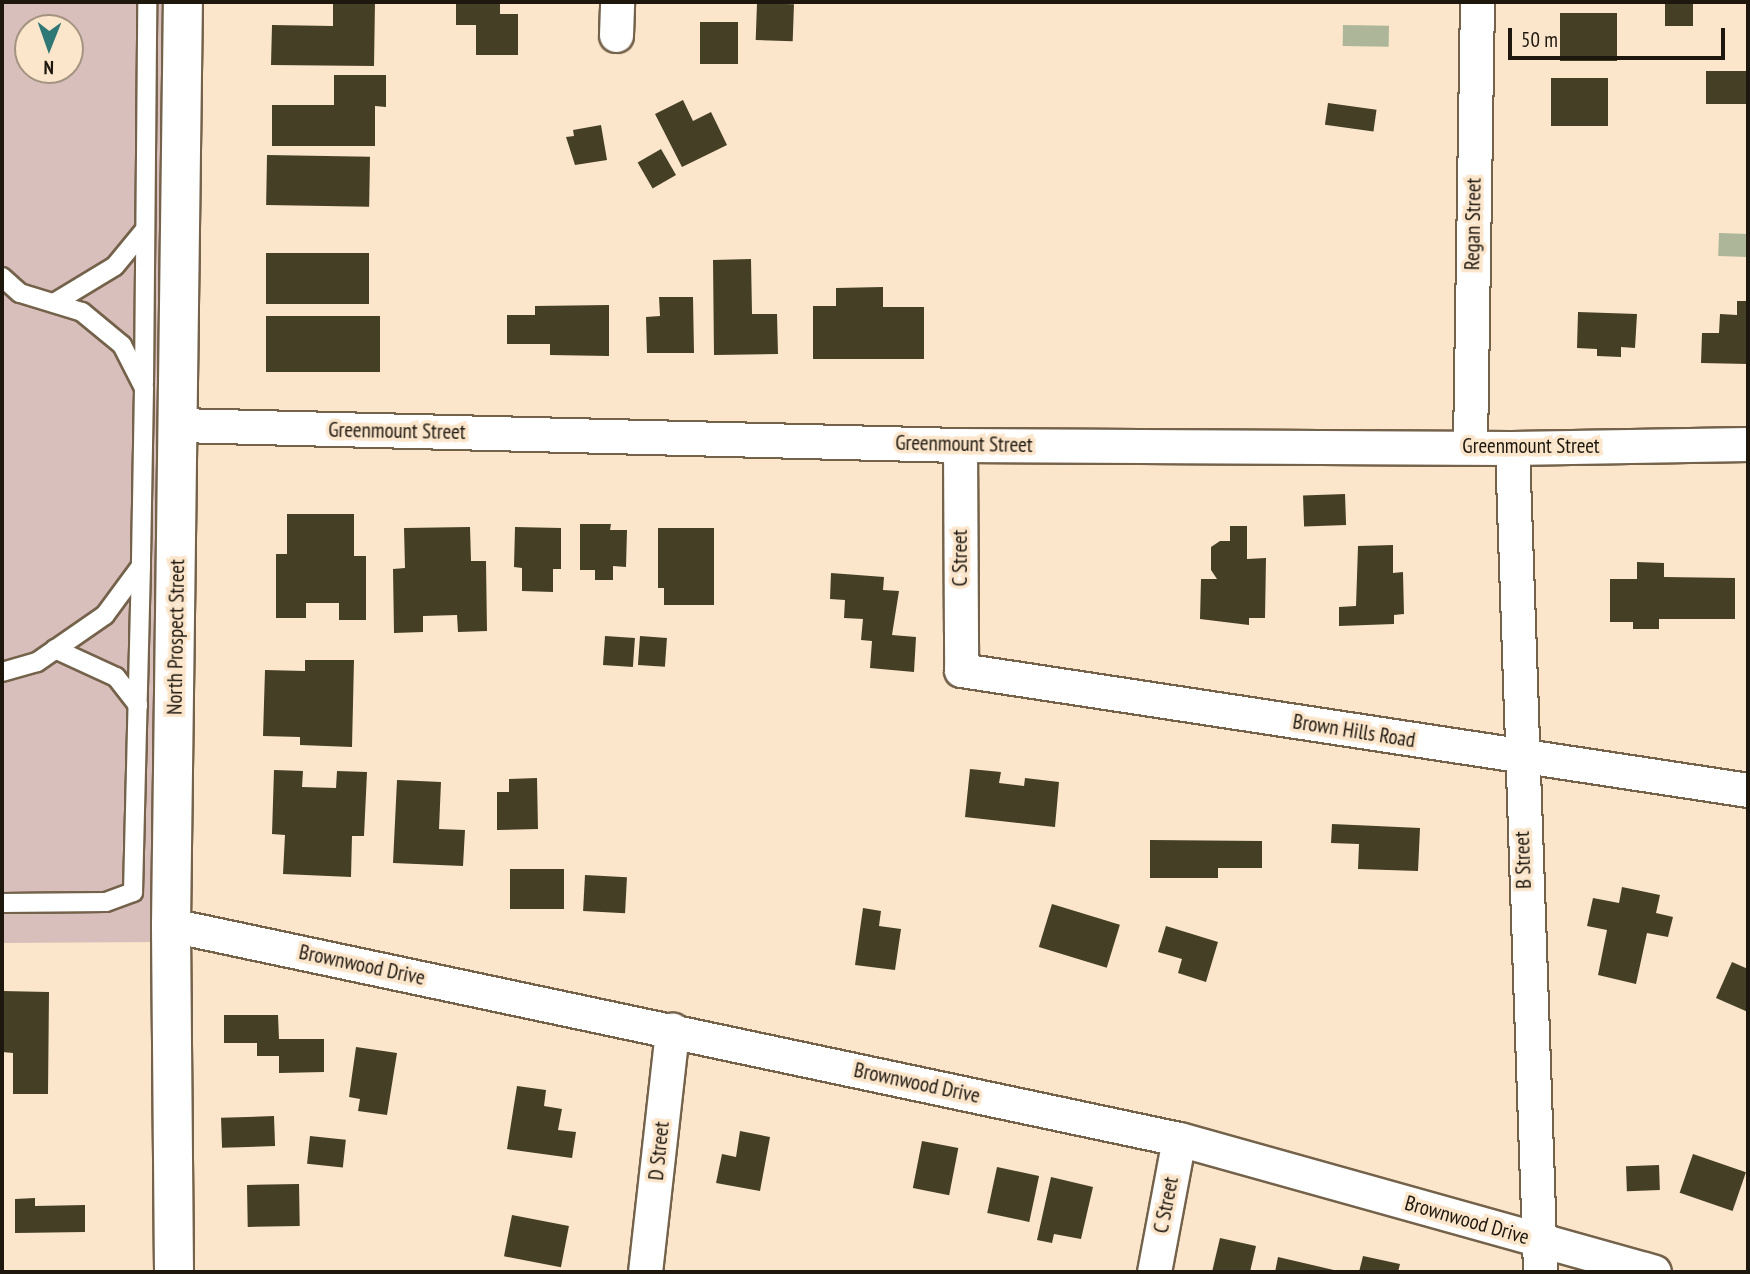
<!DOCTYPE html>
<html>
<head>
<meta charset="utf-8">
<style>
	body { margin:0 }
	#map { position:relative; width:1750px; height:1274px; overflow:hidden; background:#fbe6cc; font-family:"PT Sans Narrow",sans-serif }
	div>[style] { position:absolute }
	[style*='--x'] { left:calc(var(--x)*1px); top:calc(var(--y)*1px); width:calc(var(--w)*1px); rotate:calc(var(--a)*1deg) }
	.green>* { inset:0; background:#d9bfbc }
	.water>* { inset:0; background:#adb699; transform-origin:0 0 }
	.building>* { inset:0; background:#453f25; transform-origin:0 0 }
	.roads { filter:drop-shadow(2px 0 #74624b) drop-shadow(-2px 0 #74624b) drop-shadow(0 2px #74624b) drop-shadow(0 -2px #74624b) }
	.lane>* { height:18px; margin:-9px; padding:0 9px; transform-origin:9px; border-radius:9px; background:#fff }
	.street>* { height:33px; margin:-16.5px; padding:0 16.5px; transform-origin:16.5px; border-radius:16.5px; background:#fff }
	.secondary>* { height:38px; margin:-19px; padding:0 19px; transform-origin:19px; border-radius:19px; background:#fff }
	span { translate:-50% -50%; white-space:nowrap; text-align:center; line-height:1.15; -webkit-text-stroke:7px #fbe6cc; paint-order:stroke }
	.street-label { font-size:21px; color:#1e170e }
	.frame { position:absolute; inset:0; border:4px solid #1e170e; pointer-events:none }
	.north { position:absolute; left:14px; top:14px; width:70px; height:70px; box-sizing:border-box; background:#fbe6cc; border:2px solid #a39380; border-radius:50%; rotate:181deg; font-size:19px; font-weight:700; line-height:28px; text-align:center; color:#1e170e }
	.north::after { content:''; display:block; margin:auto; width:24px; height:32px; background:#2f7876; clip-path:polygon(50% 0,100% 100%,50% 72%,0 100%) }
	.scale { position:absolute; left:1508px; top:28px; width:217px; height:32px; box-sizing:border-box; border:4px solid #1e170e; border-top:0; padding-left:9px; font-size:21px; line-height:24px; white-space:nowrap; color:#1e170e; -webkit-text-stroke:5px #fbe6cc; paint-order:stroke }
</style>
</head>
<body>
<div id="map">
	<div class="green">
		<i style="clip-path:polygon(evenodd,2px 2px,163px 2px,155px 942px,2px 943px,2px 2px,28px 28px,70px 28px,70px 70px,28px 70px,28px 28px)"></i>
	</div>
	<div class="water">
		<i style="left:1343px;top:25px;width:46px;height:21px;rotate:1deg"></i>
		<i style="left:1719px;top:233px;width:29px;height:23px;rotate:2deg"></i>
	</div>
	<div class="building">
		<i style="clip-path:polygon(333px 2px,375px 2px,374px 66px,271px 65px,272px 25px,333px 26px)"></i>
		<i style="clip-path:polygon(456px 2px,500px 2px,500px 14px,518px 14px,518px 55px,476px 55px,476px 25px,456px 25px)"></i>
		<i style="left:1665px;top:2px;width:28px;height:24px"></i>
		<i style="left:757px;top:3px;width:37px;height:37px;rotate:2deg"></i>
		<i style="left:1560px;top:13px;width:57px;height:48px"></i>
		<i style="left:700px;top:22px;width:38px;height:42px"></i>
		<i style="left:1747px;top:71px;width:33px;height:41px;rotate:90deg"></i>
		<i style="clip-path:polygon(334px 75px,386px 75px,386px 107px,375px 106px,375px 146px,272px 146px,272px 105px,334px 105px)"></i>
		<i style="left:1551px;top:78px;width:57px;height:48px"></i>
		<i style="clip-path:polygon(683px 100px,693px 121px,711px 112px,727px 145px,682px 167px,655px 114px)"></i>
		<i style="left:1328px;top:103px;width:49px;height:22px;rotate:8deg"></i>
		<i style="clip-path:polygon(601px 125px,607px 160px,575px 165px,566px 137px,574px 136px,573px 130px)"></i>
		<i style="left:661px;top:149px;width:30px;height:27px;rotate:60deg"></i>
		<i style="left:267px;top:155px;width:103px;height:50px;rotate:1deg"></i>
		<i style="left:369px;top:253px;width:51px;height:103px;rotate:90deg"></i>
		<i style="clip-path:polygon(751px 259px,752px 314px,777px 314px,778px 354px,714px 355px,713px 260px)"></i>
		<i style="clip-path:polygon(883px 287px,883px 307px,924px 307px,924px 359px,813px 359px,813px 306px,836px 306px,836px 288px)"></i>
		<i style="clip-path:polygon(659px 297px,693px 297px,694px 353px,647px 353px,646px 317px,660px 316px)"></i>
		<i style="clip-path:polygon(1737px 301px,1748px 301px,1748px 364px,1701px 363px,1702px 333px,1719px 333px,1720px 314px,1737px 315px)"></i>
		<i style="clip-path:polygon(609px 305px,609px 356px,550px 355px,550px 344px,507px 344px,507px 315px,535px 315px,535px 306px)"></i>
		<i style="clip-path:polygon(1578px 312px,1637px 314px,1635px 348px,1621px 347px,1621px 357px,1597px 356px,1597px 349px,1577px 348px)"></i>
		<i style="left:266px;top:316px;width:114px;height:56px"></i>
		<i style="left:1345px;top:494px;width:31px;height:42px;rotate:88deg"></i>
		<i style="clip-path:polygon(287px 514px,354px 514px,354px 556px,366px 556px,366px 620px,339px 620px,339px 603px,306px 603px,306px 618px,276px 618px,276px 554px,287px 554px)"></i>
		<i style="clip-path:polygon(580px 524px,611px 524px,610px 530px,627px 530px,626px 567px,613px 566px,613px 580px,595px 580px,595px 570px,580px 570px)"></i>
		<i style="clip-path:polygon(1230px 526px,1247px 526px,1247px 559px,1266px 558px,1265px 618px,1249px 618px,1249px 625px,1200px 619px,1201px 579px,1217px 579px,1211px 570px,1211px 547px,1220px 541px,1230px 541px)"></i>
		<i style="clip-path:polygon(470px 527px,471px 561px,486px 561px,487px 631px,458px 632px,457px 615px,423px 616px,423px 632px,394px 633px,393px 569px,405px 568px,404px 528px)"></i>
		<i style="clip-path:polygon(515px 527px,561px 528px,561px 569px,553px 569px,553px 592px,522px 591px,522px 568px,514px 567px)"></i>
		<i style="clip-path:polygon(658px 528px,714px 528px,714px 605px,664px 605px,664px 588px,658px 588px)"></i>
		<i style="clip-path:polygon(1393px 545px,1393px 573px,1403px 572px,1404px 614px,1394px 615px,1394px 624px,1339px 626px,1339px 607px,1356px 606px,1358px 546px)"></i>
		<i style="clip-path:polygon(1637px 562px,1664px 563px,1664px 577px,1735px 578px,1735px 619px,1659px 619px,1659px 629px,1633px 629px,1633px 622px,1610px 622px,1610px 579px,1637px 579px)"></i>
		<i style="clip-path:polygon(831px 573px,884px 577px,883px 590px,899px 591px,892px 635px,916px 637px,914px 672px,870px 668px,872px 641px,861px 640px,863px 619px,844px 618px,845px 600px,830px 599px)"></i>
		<i style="left:605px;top:636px;width:30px;height:29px;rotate:4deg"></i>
		<i style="left:640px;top:636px;width:27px;height:29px;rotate:4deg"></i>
		<i style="clip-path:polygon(305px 660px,354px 660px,352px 747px,300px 745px,300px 737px,263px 736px,265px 670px,305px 671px)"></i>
		<i style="clip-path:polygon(970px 769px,1001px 772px,999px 783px,1024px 786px,1025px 778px,1059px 782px,1055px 827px,965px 817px)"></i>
		<i style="clip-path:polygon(274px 770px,303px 771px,302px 787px,336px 788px,337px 771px,367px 772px,364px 836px,352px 836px,351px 877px,283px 874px,285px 835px,272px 834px)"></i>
		<i style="clip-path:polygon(537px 778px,538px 829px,497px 830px,497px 792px,509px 792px,509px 779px)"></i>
		<i style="clip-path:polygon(397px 780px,441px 782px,439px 829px,465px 830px,463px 866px,393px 863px)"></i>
		<i style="clip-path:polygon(1332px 824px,1420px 828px,1418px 871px,1358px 869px,1359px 844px,1331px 843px)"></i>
		<i style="clip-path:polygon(1150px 840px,1262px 841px,1262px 868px,1218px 868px,1218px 878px,1150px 878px)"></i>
		<i style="left:510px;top:869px;width:54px;height:40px"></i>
		<i style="left:585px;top:875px;width:42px;height:36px;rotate:3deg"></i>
		<i style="clip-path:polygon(1622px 887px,1660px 895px,1656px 913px,1673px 917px,1668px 937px,1647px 933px,1636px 984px,1598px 975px,1607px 930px,1587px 926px,1593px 898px,1619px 903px)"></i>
		<i style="left:1052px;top:904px;width:71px;height:45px;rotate:17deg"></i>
		<i style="clip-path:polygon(863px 908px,881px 911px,879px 926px,901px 929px,895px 970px,855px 965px)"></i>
		<i style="clip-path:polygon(1166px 926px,1218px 942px,1206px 982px,1178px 973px,1182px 959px,1158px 952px)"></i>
		<i style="clip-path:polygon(1732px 962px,1748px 969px,1748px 1012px,1716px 998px)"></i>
		<i style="clip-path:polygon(2px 991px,49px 992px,48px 1094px,13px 1094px,13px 1053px,2px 1052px)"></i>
		<i style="clip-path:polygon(224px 1015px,278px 1015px,279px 1039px,324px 1039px,324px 1072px,279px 1073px,279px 1056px,257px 1056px,257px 1043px,224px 1043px)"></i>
		<i style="clip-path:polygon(356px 1047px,397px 1053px,387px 1115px,358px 1111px,360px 1099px,349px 1097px)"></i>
		<i style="clip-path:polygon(517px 1086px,546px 1090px,544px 1106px,562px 1109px,558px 1130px,576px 1132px,572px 1158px,507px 1149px)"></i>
		<i style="left:274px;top:1116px;width:30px;height:53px;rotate:88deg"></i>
		<i style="clip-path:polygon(740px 1131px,770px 1137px,760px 1191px,716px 1183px,722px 1154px,736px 1157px)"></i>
		<i style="left:310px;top:1136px;width:36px;height:28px;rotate:6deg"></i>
		<i style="left:922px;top:1141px;width:37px;height:48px;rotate:11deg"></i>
		<i style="left:1693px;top:1154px;width:56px;height:41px;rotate:19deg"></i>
		<i style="left:1659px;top:1165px;width:25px;height:33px;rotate:88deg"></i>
		<i style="left:997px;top:1167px;width:43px;height:47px;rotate:12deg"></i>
		<i style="clip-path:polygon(1051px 1177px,1093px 1187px,1081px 1239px,1054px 1234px,1052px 1243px,1037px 1240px)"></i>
		<i style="left:299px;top:1184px;width:42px;height:52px;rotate:89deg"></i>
		<i style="clip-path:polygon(35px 1198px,35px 1206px,85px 1205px,85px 1232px,15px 1233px,15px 1199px)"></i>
		<i style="left:512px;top:1215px;width:58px;height:42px;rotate:11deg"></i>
		<i style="clip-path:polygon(1220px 1238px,1256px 1246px,1250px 1272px,1212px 1272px)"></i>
		<i style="clip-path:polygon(1363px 1256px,1400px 1264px,1398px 1272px,1359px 1272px)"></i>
		<i style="clip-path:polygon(1278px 1257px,1338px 1271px,1338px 1272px,1275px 1272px)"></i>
	</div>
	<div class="roads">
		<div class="lane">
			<i style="--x:2;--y:277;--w:24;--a:42"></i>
			<i style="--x:20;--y:293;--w:65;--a:17"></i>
			<i style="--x:82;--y:312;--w:52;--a:39.5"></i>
			<i style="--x:122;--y:345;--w:48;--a:62.9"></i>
			<i style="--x:144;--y:388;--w:178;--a:91"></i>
			<i style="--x:141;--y:566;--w:61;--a:126.3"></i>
			<i style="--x:105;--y:615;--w:83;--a:145.3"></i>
			<i style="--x:37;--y:662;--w:36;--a:164"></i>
			<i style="--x:54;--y:303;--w:71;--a:-31.2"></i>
			<i style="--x:115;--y:266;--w:44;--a:-50.5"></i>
			<i style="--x:144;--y:383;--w:381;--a:-89.5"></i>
			<i style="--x:55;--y:649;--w:67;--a:24.7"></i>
			<i style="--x:116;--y:677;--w:36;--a:52"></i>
			<i style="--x:2;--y:903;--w:104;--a:-0.6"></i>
			<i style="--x:106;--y:902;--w:29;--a:-20"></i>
			<i style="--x:133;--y:892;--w:326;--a:-88.6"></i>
		</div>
		<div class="street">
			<i style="--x:616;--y:35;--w:33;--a:-88"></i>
			<i style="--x:179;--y:425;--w:781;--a:1.47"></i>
			<i style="--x:960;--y:445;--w:552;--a:0.31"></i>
			<i style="--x:1512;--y:448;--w:236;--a:-1"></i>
			<i style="--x:960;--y:445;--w:225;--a:89.7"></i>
			<i style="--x:961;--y:670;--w:796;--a:8.67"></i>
			<i style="--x:1470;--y:445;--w:443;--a:-89.1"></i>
			<i style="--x:1512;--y:448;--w:824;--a:88.05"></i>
			<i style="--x:171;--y:925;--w:1030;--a:11.99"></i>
			<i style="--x:1179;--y:1139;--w:493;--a:15.6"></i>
			<i style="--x:645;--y:1272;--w:244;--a:-83.6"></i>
			<i style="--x:1154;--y:1272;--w:135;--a:-79.4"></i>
		</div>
		<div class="secondary">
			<i style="--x:174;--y:1272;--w:347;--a:-90.5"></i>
			<i style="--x:171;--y:925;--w:923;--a:-89.26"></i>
		</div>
	</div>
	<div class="street-label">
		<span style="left:1473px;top:224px;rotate:-89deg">Regan Street</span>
		<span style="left:397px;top:431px;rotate:1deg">Greenmount Street</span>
		<span style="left:964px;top:444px;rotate:1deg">Greenmount Street</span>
		<span style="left:1531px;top:446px">Greenmount Street</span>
		<span style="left:960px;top:558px;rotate:-90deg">C Street</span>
		<span style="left:176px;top:637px;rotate:-89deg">North Prospect Street</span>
		<span style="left:1354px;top:731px;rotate:9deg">Brown Hills Road</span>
		<span style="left:1523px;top:860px;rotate:-92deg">B Street</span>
		<span style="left:362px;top:965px;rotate:12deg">Brownwood Drive</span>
		<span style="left:917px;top:1083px;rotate:12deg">Brownwood Drive</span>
		<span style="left:659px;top:1151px;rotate:-84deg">D Street</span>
		<span style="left:1166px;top:1205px;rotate:-79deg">C Street</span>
		<span style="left:1467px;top:1220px;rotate:16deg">Brownwood Drive</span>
	</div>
	<div class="frame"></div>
	<div class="north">N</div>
	<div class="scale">50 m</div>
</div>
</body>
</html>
